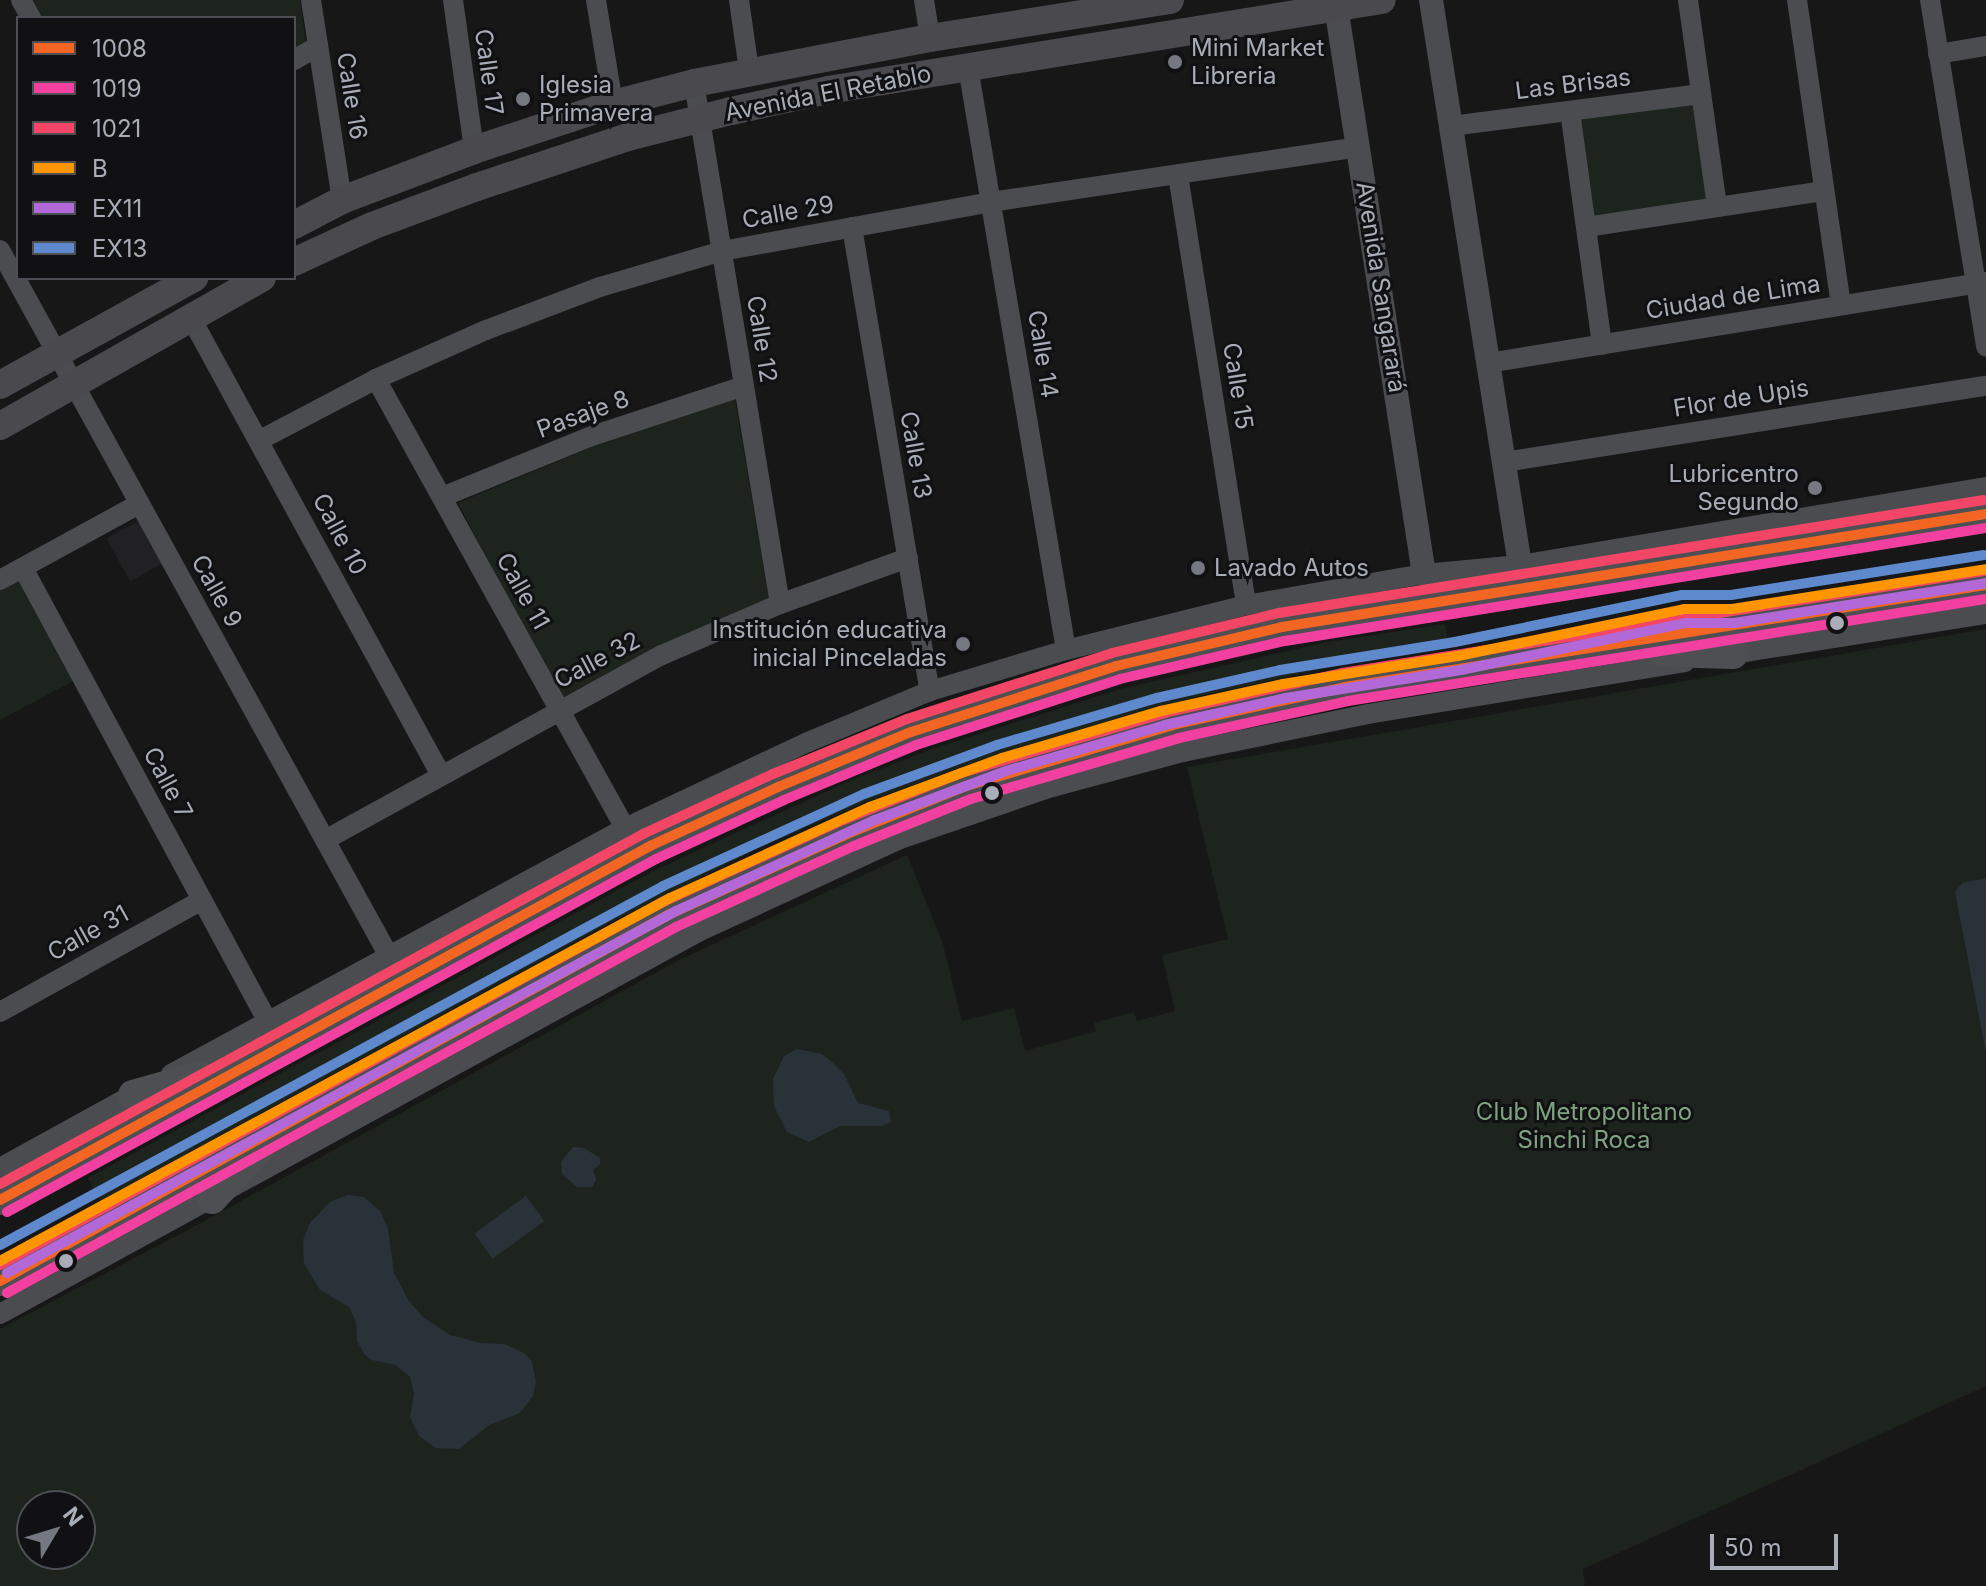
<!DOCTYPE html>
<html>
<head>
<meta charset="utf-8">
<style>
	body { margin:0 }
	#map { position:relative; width:1986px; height:1586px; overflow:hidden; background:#171717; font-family:Inter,sans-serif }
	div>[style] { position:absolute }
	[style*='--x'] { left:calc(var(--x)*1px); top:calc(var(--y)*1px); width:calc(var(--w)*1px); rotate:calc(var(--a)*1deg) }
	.built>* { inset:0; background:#212123; transform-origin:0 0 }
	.green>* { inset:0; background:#1d241e; transform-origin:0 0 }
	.water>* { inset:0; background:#2a3239; transform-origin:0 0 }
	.minor>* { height:20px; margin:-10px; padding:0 10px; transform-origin:10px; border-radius:10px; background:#4b4c50 }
	.tertiary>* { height:24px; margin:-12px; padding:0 12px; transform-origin:12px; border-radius:12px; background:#4b4c50 }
	.secondary>* { height:28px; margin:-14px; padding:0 14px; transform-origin:14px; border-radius:14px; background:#4a4a4e }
	.primary>* { height:30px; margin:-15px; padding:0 15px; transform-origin:15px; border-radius:15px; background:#4d4f52 }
	.bus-1>* { height:10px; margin:-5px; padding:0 5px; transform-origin:5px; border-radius:5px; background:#f26522 }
	.bus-2>* { height:10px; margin:-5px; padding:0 5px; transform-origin:5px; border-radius:5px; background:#f240a1 }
	.bus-3>* { height:10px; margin:-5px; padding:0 5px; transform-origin:5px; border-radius:5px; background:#f34667 }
	.bus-4>* { height:10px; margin:-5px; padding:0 5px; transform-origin:5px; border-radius:5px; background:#ff9500 }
	.bus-5>* { height:10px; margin:-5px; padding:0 5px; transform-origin:5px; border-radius:5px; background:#b368d7 }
	.bus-6>* { height:10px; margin:-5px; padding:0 5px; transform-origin:5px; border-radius:5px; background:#5e89cd }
	.dots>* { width:22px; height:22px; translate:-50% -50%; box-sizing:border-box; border:4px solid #111113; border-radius:50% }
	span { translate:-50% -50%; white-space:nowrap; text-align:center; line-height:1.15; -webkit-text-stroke:6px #111113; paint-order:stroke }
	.poi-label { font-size:24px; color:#a8adb8 }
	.left { translate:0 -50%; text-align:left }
	.right { translate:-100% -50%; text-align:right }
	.street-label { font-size:24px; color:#a8adb8 }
	.park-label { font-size:24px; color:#7fa381 }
	.legend { position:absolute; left:16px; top:16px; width:280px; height:264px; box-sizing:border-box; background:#111113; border:2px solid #4d4f55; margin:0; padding:10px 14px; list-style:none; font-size:24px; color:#a8adb8 }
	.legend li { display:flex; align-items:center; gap:16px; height:40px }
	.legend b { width:40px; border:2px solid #4d4f55 }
	.north { position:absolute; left:16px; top:1490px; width:80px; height:80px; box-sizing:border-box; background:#111113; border:2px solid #4d4f55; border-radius:50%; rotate:52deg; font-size:22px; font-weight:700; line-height:32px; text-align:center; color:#a8adb8 }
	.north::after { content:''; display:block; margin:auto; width:28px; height:36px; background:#757880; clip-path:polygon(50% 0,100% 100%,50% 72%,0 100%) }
	.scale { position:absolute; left:1710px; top:1534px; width:128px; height:36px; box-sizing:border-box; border:4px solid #a8adb8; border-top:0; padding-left:10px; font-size:24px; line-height:28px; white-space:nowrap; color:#a8adb8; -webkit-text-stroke:6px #111113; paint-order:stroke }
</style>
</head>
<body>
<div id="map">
	<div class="built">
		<i style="left:138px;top:521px;width:49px;height:36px;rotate:61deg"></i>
	</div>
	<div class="green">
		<i style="clip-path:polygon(29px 0,300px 0,307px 52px,294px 59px,294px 18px,39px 18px)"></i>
		<i style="left:1694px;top:103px;width:101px;height:115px;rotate:82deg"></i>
		<i style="clip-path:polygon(735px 399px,769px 601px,664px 645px,561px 698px,458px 503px,595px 446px)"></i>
		<i style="clip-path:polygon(21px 578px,75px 680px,0 720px,0 589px)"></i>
		<i style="clip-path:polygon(1445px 624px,1449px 649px,1322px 669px,1191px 698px,981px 760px,868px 801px,757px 849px,604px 926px,100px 1201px,88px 1178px,653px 871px,847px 782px,935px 748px,1124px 688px,1328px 642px)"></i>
		<i style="clip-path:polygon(evenodd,1986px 629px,1986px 1386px,1583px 1569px,1585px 1586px,0 1586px,0 1329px,212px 1217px,679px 960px,907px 855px,943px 944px,962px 1021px,1014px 1008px,1025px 1051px,1096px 1031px,1094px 1023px,1134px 1012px,1137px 1021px,1175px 1011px,1162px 955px,1228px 939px,1187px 767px,1986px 629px,32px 1506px,80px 1506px,80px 1554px,32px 1554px,32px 1506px)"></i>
	</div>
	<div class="water">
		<i style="clip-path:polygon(1986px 878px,1986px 1053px,1955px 892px,1962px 883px)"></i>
		<i style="clip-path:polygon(797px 1049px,822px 1054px,833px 1063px,844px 1074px,858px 1103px,889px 1111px,891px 1122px,882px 1126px,840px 1126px,809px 1142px,787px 1132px,774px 1106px,773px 1079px,784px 1056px)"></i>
		<i style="clip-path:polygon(573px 1147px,584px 1148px,600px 1158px,600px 1164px,593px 1170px,596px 1179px,592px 1187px,577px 1187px,562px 1174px,561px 1162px)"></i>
		<i style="clip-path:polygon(348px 1195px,364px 1197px,380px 1211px,388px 1228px,394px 1273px,409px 1301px,423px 1317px,450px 1335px,481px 1343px,504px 1344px,524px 1353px,532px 1362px,536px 1381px,533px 1396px,520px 1413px,489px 1425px,459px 1449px,436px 1448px,419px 1436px,410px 1417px,414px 1394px,410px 1377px,396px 1365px,372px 1360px,365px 1355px,357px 1341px,356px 1322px,349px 1307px,320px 1290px,304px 1264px,303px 1240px,310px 1223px,330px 1202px)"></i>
		<i style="left:526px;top:1196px;width:31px;height:64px;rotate:54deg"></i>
	</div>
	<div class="minor">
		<i style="--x:21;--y:0;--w:21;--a:61"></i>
		<i style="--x:311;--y:0;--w:202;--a:81.2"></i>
		<i style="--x:453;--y:0;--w:151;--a:82"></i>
		<i style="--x:596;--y:0;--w:105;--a:80.7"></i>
		<i style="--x:739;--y:0;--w:71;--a:81.9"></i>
		<i style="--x:924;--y:0;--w:38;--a:81"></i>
		<i style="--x:1688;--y:0;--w:209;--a:82"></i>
		<i style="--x:1797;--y:0;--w:308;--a:81.8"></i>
		<i style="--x:1930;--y:0;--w:351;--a:80.8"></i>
		<i style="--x:1938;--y:54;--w:49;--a:-9.5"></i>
		<i style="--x:294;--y:60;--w:28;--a:-30"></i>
		<i style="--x:968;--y:67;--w:591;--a:80.46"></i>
		<i style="--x:694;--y:83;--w:528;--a:80.63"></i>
		<i style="--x:1570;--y:111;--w:236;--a:82.2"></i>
		<i style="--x:1451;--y:126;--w:252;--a:-7.3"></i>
		<i style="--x:1178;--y:175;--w:435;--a:81"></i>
		<i style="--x:852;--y:227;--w:471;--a:80.5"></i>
		<i style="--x:1586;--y:227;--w:241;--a:-8.6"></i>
		<i style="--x:0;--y:250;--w:806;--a:61.15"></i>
		<i style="--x:191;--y:318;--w:521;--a:61.32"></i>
		<i style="--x:1488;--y:363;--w:505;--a:-9.24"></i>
		<i style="--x:376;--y:379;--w:513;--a:60.99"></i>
		<i style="--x:260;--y:440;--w:131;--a:-27.7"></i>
		<i style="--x:376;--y:379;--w:120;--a:-24"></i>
		<i style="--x:486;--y:330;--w:122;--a:-20.7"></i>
		<i style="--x:600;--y:287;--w:127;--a:-16.4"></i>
		<i style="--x:722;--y:251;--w:273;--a:-10.3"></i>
		<i style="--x:991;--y:202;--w:372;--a:-8.5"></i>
		<i style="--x:1504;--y:462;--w:488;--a:-9"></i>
		<i style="--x:442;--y:497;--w:159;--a:-22.2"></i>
		<i style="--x:589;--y:437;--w:163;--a:-18.2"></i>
		<i style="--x:23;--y:568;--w:516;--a:61.65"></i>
		<i style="--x:0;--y:580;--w:158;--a:-28.7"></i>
		<i style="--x:1720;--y:656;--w:269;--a:-9"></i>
		<i style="--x:325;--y:840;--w:384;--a:-28.8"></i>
		<i style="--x:662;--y:655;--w:129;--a:-23.4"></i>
		<i style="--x:780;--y:604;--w:136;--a:-19.8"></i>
		<i style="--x:0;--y:1012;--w:231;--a:-29"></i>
		<i style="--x:171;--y:1074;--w:516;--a:-28.45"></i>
		<i style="--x:625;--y:828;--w:202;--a:-25.2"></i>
		<i style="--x:808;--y:742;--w:132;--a:-22.7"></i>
		<i style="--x:930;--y:691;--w:142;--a:-16.8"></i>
		<i style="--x:1066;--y:650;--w:186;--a:-14"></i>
		<i style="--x:1246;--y:605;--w:181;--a:-9.9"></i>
		<i style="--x:1424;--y:574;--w:96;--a:-5.4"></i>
		<i style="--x:1520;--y:565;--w:472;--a:-9.5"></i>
		<i style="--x:0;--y:1168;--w:163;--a:-28.9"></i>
		<i style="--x:0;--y:1314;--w:796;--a:-28.69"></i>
		<i style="--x:698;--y:932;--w:222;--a:-24.7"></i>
		<i style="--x:900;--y:839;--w:161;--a:-18.9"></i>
		<i style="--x:1052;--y:787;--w:136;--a:-15"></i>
		<i style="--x:1183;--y:752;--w:189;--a:-11.6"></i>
		<i style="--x:1368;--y:714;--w:321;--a:-9.3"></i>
	</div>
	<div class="tertiary">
		<i style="--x:1335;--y:0;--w:581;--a:81.19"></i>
		<i style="--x:1431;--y:0;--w:572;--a:81.05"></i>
	</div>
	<div class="secondary">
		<i style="--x:294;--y:225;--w:54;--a:-27.5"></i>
		<i style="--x:342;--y:200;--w:141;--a:-20.7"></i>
		<i style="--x:474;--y:150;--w:146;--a:-18.3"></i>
		<i style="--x:613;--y:104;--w:84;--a:-14.5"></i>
		<i style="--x:694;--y:83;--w:240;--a:-10.8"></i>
		<i style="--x:930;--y:38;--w:243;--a:-9"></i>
		<i style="--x:294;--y:262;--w:86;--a:-24.8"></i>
		<i style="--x:372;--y:226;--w:112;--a:-20.4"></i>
		<i style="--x:477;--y:187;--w:159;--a:-18.3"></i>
		<i style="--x:628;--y:137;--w:106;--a:-14.2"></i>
		<i style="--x:731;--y:111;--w:99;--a:-12.2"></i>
		<i style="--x:828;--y:90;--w:561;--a:-9.23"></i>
		<i style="--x:0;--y:385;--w:222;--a:-28.9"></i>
		<i style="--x:0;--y:426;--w:301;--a:-29.5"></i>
	</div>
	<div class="primary">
		<i style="--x:1662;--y:652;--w:71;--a:1.6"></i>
		<i style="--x:133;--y:1095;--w:70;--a:-15.8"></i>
		<i style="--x:212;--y:1199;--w:71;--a:-47.3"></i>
		<i style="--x:0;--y:1200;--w:740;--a:-28.57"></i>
		<i style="--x:650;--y:846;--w:141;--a:-24.7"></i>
		<i style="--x:778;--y:787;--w:144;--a:-22.5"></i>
		<i style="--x:911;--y:732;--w:215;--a:-17.8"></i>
		<i style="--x:1116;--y:666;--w:171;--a:-13.2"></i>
		<i style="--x:1282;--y:627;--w:713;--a:-9.12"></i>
		<i style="--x:0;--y:1281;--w:764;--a:-28.71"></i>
		<i style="--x:670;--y:914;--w:196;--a:-24.3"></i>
		<i style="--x:849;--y:833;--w:126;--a:-21.9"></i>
		<i style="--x:966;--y:786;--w:219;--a:-16.4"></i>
		<i style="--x:1176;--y:724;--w:173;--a:-12.3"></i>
		<i style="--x:1345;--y:687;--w:649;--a:-9.04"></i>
	</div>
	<div class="bus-1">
		<i style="--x:0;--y:1200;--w:740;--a:-28.57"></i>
		<i style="--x:650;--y:846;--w:141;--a:-24.7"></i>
		<i style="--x:778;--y:787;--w:144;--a:-22.5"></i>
		<i style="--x:911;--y:732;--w:215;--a:-17.8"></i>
		<i style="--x:1116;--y:666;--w:171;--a:-13.2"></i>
		<i style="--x:1282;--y:627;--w:713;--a:-9.12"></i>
		<i style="--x:0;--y:1281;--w:764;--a:-28.71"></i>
		<i style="--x:670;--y:914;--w:196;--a:-24.3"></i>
		<i style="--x:849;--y:833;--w:126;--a:-21.9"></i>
		<i style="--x:966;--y:786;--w:219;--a:-16.4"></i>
		<i style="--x:1176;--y:724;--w:173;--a:-12.3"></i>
		<i style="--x:1345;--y:687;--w:649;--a:-9.04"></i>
	</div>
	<div class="bus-2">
		<i style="--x:7;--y:1212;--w:739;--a:-28.54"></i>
		<i style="--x:656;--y:859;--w:141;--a:-24.7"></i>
		<i style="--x:784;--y:800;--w:143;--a:-22.6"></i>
		<i style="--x:916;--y:745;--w:214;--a:-17.9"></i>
		<i style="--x:1120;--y:679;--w:169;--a:-13"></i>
		<i style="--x:1285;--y:641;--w:710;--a:-9.16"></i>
		<i style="--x:7;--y:1293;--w:763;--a:-28.68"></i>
		<i style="--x:676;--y:927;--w:196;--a:-24.5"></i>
		<i style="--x:854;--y:846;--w:126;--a:-21.9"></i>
		<i style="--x:971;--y:799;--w:217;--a:-16.3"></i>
		<i style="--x:1179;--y:738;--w:173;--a:-12.3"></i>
		<i style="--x:1348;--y:701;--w:646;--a:-9.08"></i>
	</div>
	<div class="bus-3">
		<i style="--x:0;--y:1184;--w:732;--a:-28.56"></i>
		<i style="--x:643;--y:834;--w:143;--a:-24.8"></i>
		<i style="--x:773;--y:774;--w:145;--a:-22.3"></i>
		<i style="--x:907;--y:719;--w:215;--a:-17.8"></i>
		<i style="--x:1112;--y:653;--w:172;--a:-13.5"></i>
		<i style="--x:1279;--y:613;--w:714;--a:-9.11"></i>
		<i style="--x:0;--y:1265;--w:756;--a:-28.7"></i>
		<i style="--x:663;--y:902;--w:198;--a:-24.5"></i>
		<i style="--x:843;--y:820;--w:127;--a:-21.7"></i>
		<i style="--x:961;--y:773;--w:220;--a:-16.4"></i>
		<i style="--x:1172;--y:711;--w:174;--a:-12.6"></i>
		<i style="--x:1342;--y:673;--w:650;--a:-9.03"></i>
	</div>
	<div class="bus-4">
		<i style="--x:0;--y:1261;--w:762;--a:-28.45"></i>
		<i style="--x:670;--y:898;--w:220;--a:-24.5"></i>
		<i style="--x:870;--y:807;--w:141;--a:-20.4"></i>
		<i style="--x:1002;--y:758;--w:166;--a:-16.5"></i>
		<i style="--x:1161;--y:711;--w:125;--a:-12.5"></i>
		<i style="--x:1283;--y:684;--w:177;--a:-9.1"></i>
		<i style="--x:1458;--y:656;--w:232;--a:-11.7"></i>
		<i style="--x:1685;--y:609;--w:47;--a:0"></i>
		<i style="--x:1732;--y:609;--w:257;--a:-8.9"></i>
	</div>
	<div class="bus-5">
		<i style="--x:7;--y:1273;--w:761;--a:-28.42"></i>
		<i style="--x:676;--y:911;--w:219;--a:-24.6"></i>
		<i style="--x:875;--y:820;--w:140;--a:-20.5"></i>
		<i style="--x:1006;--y:771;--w:166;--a:-16.1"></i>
		<i style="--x:1165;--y:725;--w:124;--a:-12.6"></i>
		<i style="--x:1286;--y:698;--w:177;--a:-9.1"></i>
		<i style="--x:1461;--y:670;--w:230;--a:-11.8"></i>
		<i style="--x:1686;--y:623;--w:48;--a:0"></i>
		<i style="--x:1734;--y:623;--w:255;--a:-9"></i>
	</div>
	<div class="bus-6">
		<i style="--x:0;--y:1245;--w:754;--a:-28.43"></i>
		<i style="--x:663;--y:886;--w:221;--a:-24.6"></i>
		<i style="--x:864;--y:794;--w:142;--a:-20.2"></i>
		<i style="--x:997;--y:745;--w:167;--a:-16.4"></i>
		<i style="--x:1157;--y:698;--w:126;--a:-12.8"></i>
		<i style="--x:1280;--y:670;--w:177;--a:-9.1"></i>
		<i style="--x:1455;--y:642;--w:232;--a:-11.7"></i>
		<i style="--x:1682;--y:595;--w:49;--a:0"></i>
		<i style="--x:1731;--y:595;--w:256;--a:-9"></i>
	</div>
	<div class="dots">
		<i style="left:1175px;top:62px;background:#757880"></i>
		<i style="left:523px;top:99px;background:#757880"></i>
		<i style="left:1815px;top:488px;background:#757880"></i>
		<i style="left:1198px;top:568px;background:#757880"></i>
		<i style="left:1837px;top:623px;background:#a8adb8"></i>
		<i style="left:963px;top:644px;background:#757880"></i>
		<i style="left:992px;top:793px;background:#a8adb8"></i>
		<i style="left:66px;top:1261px;background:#a8adb8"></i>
	</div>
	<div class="poi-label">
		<span class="left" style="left:1191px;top:62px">Mini Market<br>Libreria</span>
		<span class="left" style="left:539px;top:99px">Iglesia<br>Primavera</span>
		<span class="right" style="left:1799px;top:488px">Lubricentro<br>Segundo</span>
		<span class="left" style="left:1214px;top:568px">Lavado Autos</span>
		<span class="right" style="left:947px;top:644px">Institución educativa<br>inicial Pinceladas</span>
	</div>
	<div class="street-label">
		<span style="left:489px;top:72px;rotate:82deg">Calle 17</span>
		<span style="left:1573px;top:84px;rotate:-7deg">Las Brisas</span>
		<span style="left:828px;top:93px;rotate:-11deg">Avenida El Retablo</span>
		<span style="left:352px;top:96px;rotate:81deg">Calle 16</span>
		<span style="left:788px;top:212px;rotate:-10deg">Calle 29</span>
		<span style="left:1381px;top:287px;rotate:81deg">Avenida Sangarará</span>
		<span style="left:1733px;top:297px;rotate:-9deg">Ciudad de Lima</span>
		<span style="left:762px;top:339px;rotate:81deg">Calle 12</span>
		<span style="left:1043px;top:354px;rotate:81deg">Calle 14</span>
		<span style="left:1238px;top:386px;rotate:81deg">Calle 15</span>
		<span style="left:1741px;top:398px;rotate:-9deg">Flor de Upis</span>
		<span style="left:583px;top:414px;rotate:-20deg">Pasaje 8</span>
		<span style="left:916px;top:455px;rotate:80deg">Calle 13</span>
		<span style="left:340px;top:534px;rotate:62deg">Calle 10</span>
		<span style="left:217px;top:591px;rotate:61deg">Calle 9</span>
		<span style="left:523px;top:591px;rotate:61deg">Calle 11</span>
		<span style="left:597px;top:660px;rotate:-28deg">Calle 32</span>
		<span style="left:168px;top:783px;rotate:62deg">Calle 7</span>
		<span style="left:88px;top:933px;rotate:-29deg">Calle 31</span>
	</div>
	<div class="park-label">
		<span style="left:1584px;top:1126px">Club Metropolitano<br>Sinchi Roca</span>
	</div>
	<ul class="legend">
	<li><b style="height:10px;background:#f26522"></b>1008</li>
	<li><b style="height:10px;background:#f240a1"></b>1019</li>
	<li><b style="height:10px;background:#f34667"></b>1021</li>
	<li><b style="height:10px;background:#ff9500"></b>B</li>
	<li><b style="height:10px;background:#b368d7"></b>EX11</li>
	<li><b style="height:10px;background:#5e89cd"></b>EX13</li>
	</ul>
	<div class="north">N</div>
	<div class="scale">50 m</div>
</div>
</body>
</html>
